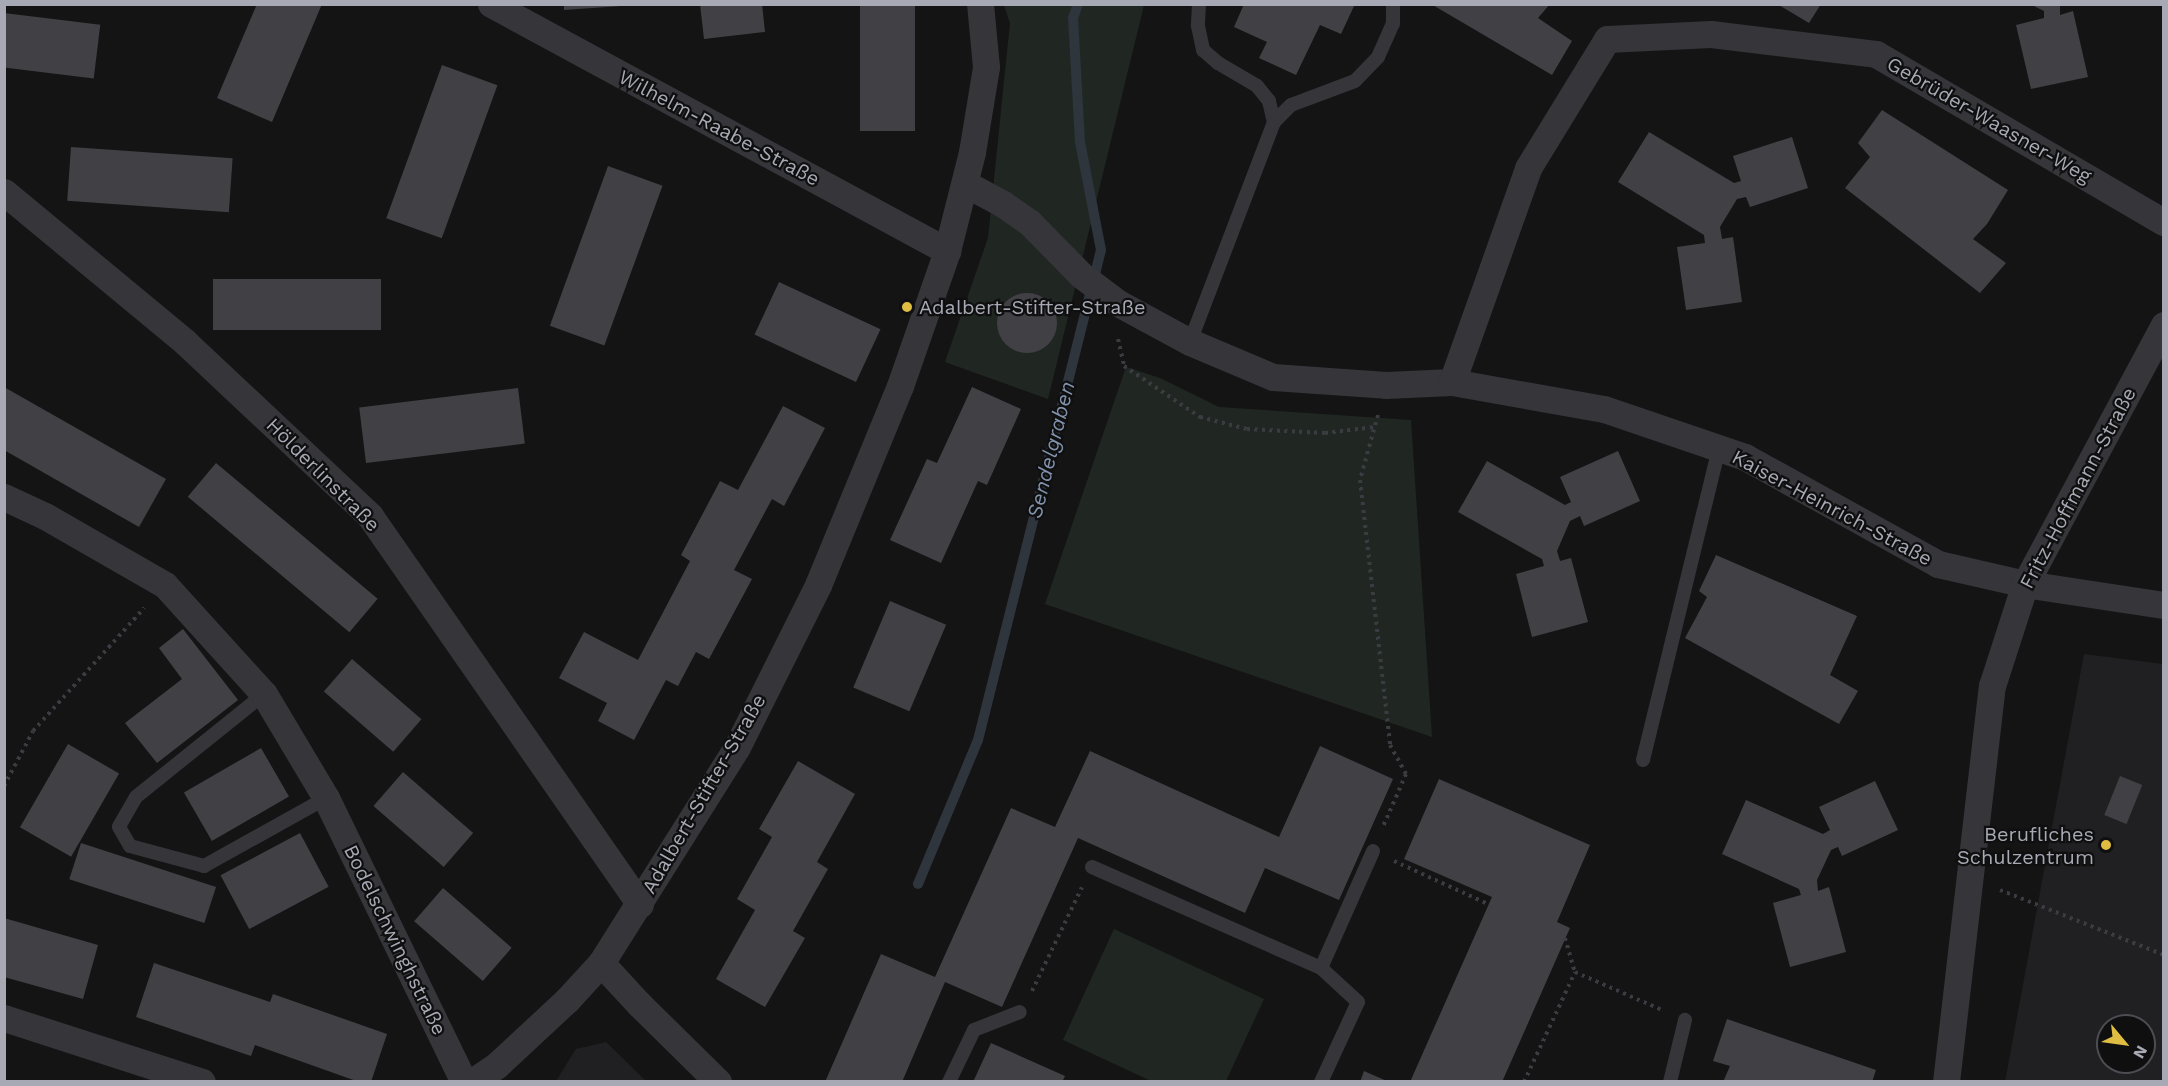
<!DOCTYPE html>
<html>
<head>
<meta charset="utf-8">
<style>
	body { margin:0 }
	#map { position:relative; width:2168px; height:1086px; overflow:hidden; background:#141415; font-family:"Work Sans",sans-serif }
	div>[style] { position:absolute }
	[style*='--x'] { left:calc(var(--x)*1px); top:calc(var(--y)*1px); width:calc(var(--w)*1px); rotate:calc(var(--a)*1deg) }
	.built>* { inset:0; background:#202022 }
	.green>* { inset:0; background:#202722 }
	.stream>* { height:10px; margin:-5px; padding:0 5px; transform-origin:5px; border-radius:5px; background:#2e353d }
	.building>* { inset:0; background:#414145; transform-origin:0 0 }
	.round { border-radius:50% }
	.path>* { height:4px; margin-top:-2px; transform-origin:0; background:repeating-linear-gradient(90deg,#3b3c41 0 3px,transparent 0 7.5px) }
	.lane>* { height:14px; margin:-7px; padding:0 7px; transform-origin:7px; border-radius:7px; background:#35353a }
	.street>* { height:27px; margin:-13.5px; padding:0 13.5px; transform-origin:13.5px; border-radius:13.5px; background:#35353a }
	.dots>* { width:16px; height:16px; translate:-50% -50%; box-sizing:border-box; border:3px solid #0f0f10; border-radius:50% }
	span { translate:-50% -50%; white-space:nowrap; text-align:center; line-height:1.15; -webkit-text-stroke:4.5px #0f0f10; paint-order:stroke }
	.street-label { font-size:20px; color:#a7a9b4 }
	.poi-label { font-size:20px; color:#a7a9b4 }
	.left { translate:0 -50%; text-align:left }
	.right { translate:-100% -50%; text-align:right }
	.water-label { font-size:21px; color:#8192ac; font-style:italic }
	.frame { position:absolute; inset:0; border:6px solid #a7a9b4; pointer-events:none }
	.north { position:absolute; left:2096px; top:1014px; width:60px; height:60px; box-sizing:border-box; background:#0f0f10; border:2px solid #4c4d52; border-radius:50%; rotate:119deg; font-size:16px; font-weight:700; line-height:24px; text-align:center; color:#a7a9b4 }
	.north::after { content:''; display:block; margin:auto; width:21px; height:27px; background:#dfbd42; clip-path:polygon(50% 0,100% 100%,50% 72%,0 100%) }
</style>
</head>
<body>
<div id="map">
	<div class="built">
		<i style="clip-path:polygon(evenodd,2084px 654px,2163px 664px,2163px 1081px,2005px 1082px,2084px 654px,2108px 1026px,2144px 1026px,2144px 1062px,2108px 1062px,2108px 1026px)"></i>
		<i style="clip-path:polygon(606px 1042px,646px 1081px,556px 1081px,576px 1049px)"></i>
	</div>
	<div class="green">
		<i style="clip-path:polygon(1004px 5px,1144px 5px,1048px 399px,945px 362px,988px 238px,1010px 23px)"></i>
		<i style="clip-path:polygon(1126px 367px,1160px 378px,1219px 407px,1411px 420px,1432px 737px,1045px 604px)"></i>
		<i style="clip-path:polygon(1114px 929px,1264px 999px,1226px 1081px,1151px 1081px,1063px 1040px)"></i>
	</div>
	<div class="stream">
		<i style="--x:918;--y:884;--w:156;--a:-67.4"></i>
		<i style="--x:978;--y:740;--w:505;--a:-75.91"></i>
		<i style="--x:1101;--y:250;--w:110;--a:-101"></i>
		<i style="--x:1080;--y:142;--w:124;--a:-93.2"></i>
		<i style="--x:1073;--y:18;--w:15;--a:-70"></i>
	</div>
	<div class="building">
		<i style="clip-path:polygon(257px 4px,322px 4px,272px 122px,217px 98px)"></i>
		<i style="clip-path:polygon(564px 4px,621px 4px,621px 6px,564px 10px)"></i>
		<i style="clip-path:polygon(700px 4px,762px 4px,765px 32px,704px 39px)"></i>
		<i style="left:860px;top:4px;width:55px;height:127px"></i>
		<i style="clip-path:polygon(1244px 4px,1355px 4px,1341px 34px,1320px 25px,1296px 75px,1259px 58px,1267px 42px,1234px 27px)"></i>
		<i style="clip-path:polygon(1431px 4px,1550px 4px,1538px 18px,1572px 41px,1552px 75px)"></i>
		<i style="clip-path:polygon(1777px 4px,1821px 4px,1809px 23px)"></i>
		<i style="clip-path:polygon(2030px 4px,2060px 4px,2060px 15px,2073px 11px,2088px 77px,2031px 89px,2016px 25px,2044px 18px,2044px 11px)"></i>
		<i style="left:4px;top:13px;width:97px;height:54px;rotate:7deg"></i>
		<i style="left:442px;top:65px;width:59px;height:163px;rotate:20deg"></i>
		<i style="clip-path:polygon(1882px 110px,2008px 190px,1987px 224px,1973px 239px,2006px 263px,1980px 293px,1845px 188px,1870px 157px,1858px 143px)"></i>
		<i style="clip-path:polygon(1649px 132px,1734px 183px,1741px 181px,1733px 156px,1792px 137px,1808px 188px,1750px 207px,1746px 197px,1737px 199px,1720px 227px,1722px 239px,1733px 237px,1742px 302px,1686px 310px,1677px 247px,1705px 243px,1704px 235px,1618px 182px)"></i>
		<i style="left:71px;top:147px;width:162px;height:54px;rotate:4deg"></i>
		<i style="left:608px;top:166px;width:58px;height:170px;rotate:20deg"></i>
		<i style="left:381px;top:279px;width:51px;height:168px;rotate:90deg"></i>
		<i style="left:779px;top:282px;width:112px;height:58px;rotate:25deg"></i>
		<i class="round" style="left:997px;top:293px;width:60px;height:60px"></i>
		<i style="clip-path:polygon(4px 387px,166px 479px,139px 527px,4px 450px)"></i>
		<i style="clip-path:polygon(972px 387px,1021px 409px,987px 485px,978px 481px,941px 563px,890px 540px,927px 459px,937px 463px)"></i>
		<i style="left:518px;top:388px;width:56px;height:160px;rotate:83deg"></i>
		<i style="clip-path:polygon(783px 406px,825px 428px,784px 506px,772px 499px,734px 570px,752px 579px,709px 659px,696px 652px,678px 686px,666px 680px,634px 740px,598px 721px,607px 703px,559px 678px,584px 632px,638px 660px,690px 561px,681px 555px,720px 481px,738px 490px)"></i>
		<i style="clip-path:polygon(1618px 451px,1640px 501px,1584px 526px,1580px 516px,1570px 521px,1557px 551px,1560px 561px,1571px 558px,1588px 622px,1532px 637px,1516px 574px,1544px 566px,1542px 559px,1458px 512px,1487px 461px,1565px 505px,1571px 502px,1560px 477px)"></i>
		<i style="left:216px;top:463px;width:211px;height:44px;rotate:40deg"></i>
		<i style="clip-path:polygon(1716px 555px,1857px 616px,1830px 675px,1858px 691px,1839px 724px,1685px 638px,1707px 597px,1699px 591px)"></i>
		<i style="left:890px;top:601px;width:61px;height:94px;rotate:23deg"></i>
		<i style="clip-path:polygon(183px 629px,238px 700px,157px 763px,125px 723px,182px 679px,159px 648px)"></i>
		<i style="left:352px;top:659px;width:92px;height:43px;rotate:41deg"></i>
		<i style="left:68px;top:744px;width:59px;height:96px;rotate:30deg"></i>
		<i style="clip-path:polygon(1320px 746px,1393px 779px,1339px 900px,1265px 868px,1245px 913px,1078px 838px,1002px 1007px,945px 982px,902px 1082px,825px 1082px,881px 954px,935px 977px,1011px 808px,1055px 827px,1090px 751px,1279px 837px)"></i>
		<i style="left:261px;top:748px;width:56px;height:89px;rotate:60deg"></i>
		<i style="clip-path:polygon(798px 761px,855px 794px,817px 862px,828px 869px,793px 931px,805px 938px,765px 1007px,716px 979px,755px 910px,737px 899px,772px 837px,759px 829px)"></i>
		<i style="left:403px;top:772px;width:93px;height:45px;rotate:41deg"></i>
		<i style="left:2120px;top:776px;width:24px;height:42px;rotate:22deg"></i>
		<i style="clip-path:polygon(1439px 779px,1590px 845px,1557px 922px,1570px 928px,1502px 1082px,1410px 1082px,1492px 897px,1404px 859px)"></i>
		<i style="clip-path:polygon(1875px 781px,1898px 830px,1842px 856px,1838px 847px,1831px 850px,1817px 880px,1818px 891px,1829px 887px,1846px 952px,1790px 967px,1773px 903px,1801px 895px,1799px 889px,1722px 854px,1746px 800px,1823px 834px,1830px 830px,1819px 807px)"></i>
		<i style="left:300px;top:833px;width:61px;height:90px;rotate:62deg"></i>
		<i style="left:81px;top:843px;width:142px;height:38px;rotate:18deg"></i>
		<i style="left:443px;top:888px;width:91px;height:44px;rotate:41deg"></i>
		<i style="clip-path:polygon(4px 918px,98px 945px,83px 999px,4px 977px)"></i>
		<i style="clip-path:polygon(154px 963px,270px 1002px,273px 994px,387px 1034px,371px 1082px,359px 1082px,255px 1045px,251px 1056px,136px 1017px)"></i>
		<i style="clip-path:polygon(1727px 1019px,1876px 1070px,1872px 1082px,1723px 1082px,1730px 1066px,1713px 1061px)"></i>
		<i style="clip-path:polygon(991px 1043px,1065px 1076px,1062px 1082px,973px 1082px)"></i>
		<i style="clip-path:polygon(1364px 1071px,1389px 1082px,1360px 1082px)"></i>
	</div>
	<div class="path">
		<i style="--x:1118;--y:339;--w:28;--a:77"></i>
		<i style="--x:1124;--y:366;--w:92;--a:33.9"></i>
		<i style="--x:1200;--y:417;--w:49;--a:14.3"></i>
		<i style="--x:1247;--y:429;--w:78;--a:2.9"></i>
		<i style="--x:1325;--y:433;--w:50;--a:-6.8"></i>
		<i style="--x:1378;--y:415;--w:67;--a:105.5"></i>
		<i style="--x:1360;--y:480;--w:267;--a:83.5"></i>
		<i style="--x:1390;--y:745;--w:33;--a:61"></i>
		<i style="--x:1406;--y:774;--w:60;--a:113.6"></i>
		<i style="--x:4;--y:786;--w:62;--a:-62.2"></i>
		<i style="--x:33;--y:731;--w:166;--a:-47.9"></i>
		<i style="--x:1394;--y:861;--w:103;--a:24.6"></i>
		<i style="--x:2000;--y:890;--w:176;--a:21.6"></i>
		<i style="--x:1565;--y:938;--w:35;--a:74"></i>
		<i style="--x:1575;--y:972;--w:95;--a:23.6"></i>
		<i style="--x:1032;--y:991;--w:115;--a:-64.3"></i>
		<i style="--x:1524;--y:1082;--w:121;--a:-65.1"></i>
	</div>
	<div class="lane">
		<i style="--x:1199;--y:4;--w:22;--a:93"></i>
		<i style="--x:1198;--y:26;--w:25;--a:78"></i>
		<i style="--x:1203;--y:50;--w:20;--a:41"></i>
		<i style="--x:1218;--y:63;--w:45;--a:30.5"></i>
		<i style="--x:1257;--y:86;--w:19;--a:51"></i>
		<i style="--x:1269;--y:101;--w:22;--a:77"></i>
		<i style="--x:1190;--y:342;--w:235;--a:-69.1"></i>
		<i style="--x:1274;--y:122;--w:24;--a:-45"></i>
		<i style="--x:1291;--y:105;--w:68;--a:-20.6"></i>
		<i style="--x:1355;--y:81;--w:33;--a:-46"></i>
		<i style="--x:1378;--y:57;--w:36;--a:-66"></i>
		<i style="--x:1393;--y:24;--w:20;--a:-90"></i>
		<i style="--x:264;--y:694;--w:164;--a:141.2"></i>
		<i style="--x:136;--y:797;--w:34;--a:120"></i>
		<i style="--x:119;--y:827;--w:22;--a:60"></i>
		<i style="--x:130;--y:846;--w:77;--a:15.1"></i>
		<i style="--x:204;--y:866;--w:140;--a:-29.1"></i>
		<i style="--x:1643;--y:760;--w:321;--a:-76.3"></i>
		<i style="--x:1092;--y:867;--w:250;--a:23.8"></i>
		<i style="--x:949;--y:1082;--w:58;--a:-64.3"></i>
		<i style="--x:974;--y:1030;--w:49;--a:-21.4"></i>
		<i style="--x:1321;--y:1082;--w:88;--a:-65.2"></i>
		<i style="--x:1358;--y:1002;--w:50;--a:-137.4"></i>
		<i style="--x:1321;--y:968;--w:128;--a:-66"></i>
		<i style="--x:1670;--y:1082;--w:64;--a:-76.4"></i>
	</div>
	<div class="street">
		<i style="--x:491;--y:4;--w:519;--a:28.44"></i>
		<i style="--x:966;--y:184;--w:42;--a:28.4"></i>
		<i style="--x:1003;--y:204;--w:32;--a:35"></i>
		<i style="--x:1029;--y:222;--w:74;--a:45.5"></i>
		<i style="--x:1081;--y:275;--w:46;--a:37.1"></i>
		<i style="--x:1118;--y:303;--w:82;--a:28.4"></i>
		<i style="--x:1190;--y:342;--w:90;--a:22.9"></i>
		<i style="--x:1273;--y:377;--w:113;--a:4"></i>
		<i style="--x:1386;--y:385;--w:66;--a:-2.6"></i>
		<i style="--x:1452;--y:382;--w:154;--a:10.1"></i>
		<i style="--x:1604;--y:409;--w:149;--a:18.8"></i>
		<i style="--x:1745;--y:457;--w:221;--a:29"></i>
		<i style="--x:1938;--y:564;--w:89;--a:12.9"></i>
		<i style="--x:2025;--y:584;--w:141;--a:8.6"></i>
		<i style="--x:4;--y:192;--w:235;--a:39.6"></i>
		<i style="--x:185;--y:342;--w:254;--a:43.2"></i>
		<i style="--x:370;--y:516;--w:473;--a:55.2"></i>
		<i style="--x:1452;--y:382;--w:227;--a:-70.4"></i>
		<i style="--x:1528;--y:168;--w:151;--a:-58.5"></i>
		<i style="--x:1607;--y:39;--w:104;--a:-2.8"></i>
		<i style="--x:1711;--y:34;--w:166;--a:6.9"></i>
		<i style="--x:1876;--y:54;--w:333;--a:30.3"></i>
		<i style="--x:4;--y:497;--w:45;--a:24.9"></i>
		<i style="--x:45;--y:516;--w:138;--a:29.9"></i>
		<i style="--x:165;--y:585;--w:147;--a:47.8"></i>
		<i style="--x:264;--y:694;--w:121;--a:59.2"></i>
		<i style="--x:326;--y:798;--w:316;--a:64.1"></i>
		<i style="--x:601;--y:963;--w:56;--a:47.2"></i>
		<i style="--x:639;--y:1004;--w:111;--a:44.6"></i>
		<i style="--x:4;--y:1018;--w:208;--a:17.9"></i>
		<i style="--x:472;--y:1082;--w:30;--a:-34"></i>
		<i style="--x:497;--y:1065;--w:96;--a:-42.9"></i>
		<i style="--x:567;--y:1000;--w:50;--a:-47.4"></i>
		<i style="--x:601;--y:963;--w:255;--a:-57.8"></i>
		<i style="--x:737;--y:747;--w:181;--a:-63.4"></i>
		<i style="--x:818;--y:585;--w:215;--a:-67.6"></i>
		<i style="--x:900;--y:386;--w:143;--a:-70.8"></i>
		<i style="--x:947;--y:251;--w:102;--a:-75.8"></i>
		<i style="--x:972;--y:152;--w:86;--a:-80.6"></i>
		<i style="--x:986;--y:67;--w:63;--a:-95.4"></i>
		<i style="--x:1946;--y:1082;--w:399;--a:-83.4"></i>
		<i style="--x:1992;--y:686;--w:107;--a:-72.1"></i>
		<i style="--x:2025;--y:584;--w:294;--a:-61.8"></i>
	</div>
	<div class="dots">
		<i style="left:907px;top:307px;background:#dfbd42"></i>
		<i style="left:2106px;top:845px;background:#dfbd42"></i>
	</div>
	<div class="street-label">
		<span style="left:1989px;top:120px;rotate:30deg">Gebrüder-Waasner-Weg</span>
		<span style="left:719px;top:128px;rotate:28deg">Wilhelm-Raabe-Straße</span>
		<span style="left:323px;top:475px;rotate:45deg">Hölderlinstraße</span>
		<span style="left:2078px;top:488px;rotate:-62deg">Fritz-Hoffmann-Straße</span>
		<span style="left:1832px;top:508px;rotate:28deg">Kaiser-Heinrich-Straße</span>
		<span style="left:704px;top:794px;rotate:-60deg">Adalbert-Stifter-Straße</span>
		<span style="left:395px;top:940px;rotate:64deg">Bodelschwinghstraße</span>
	</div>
	<div class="poi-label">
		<span class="left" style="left:919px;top:307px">Adalbert-Stifter-Straße</span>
		<span class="right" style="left:2094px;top:846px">Berufliches<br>Schulzentrum</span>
	</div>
	<div class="water-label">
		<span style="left:1051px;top:450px;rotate:-76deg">Sendelgraben</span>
	</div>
	<div class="frame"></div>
	<div class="north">N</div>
</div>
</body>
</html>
